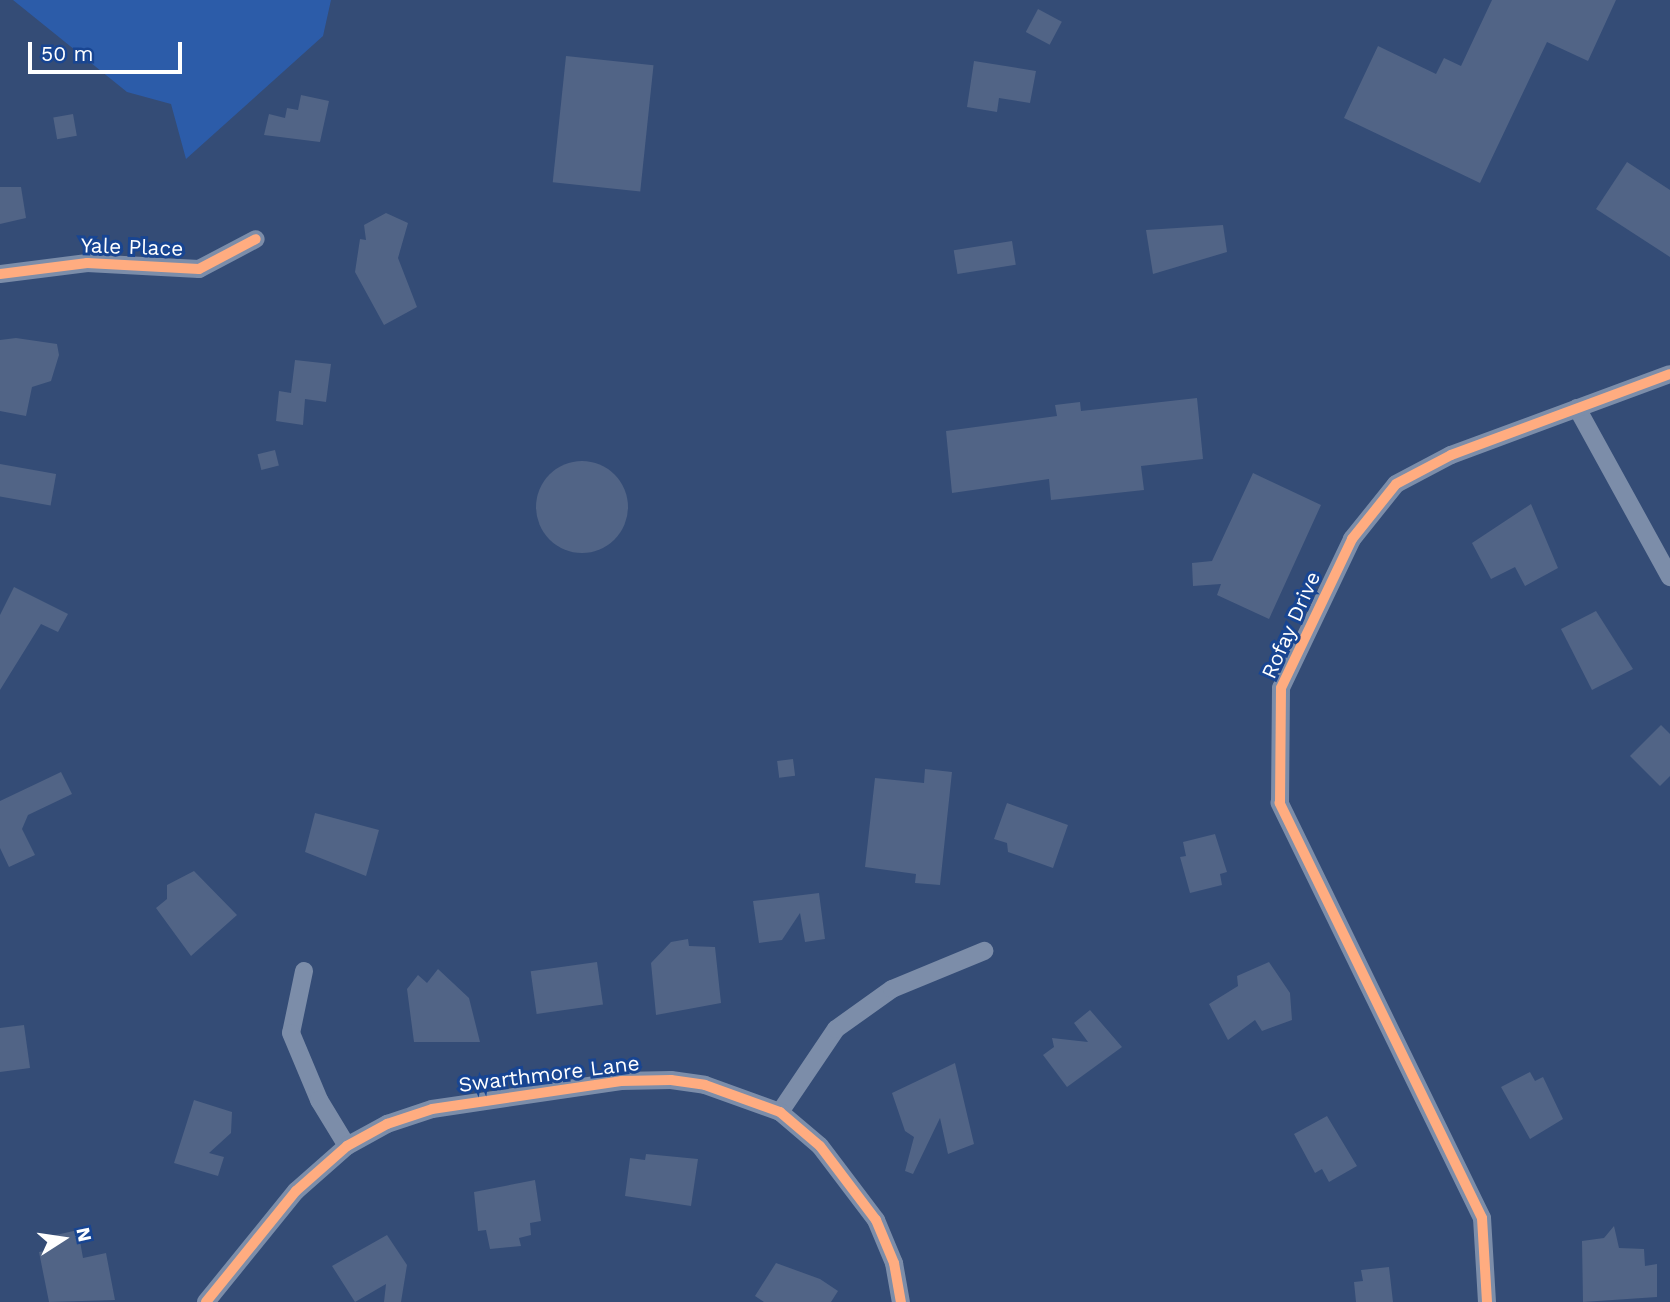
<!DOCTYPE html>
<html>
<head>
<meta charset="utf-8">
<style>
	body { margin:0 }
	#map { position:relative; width:1670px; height:1302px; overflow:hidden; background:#344c76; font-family:"Work Sans",sans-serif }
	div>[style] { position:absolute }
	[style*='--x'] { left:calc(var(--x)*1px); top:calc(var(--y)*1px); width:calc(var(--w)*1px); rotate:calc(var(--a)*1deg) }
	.green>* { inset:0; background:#2c5ca9 }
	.building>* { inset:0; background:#516486; transform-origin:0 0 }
	.round { border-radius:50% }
	.minor>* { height:18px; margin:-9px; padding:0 9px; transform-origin:9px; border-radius:9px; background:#7c8da9 }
	.cycleway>* { height:10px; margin:-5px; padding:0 5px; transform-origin:5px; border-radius:5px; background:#ffac80 }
	span { translate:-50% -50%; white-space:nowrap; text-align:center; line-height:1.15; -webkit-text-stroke:6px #184592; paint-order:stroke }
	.street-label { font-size:21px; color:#fff }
	.north { position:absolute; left:28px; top:1204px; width:70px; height:70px; -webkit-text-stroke:5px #184592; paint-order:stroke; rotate:78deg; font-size:19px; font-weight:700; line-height:28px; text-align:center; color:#fff }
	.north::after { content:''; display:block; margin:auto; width:24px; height:32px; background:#fff; clip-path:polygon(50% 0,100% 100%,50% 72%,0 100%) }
	.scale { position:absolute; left:28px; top:42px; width:154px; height:32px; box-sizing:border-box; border:4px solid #fff; border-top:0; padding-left:9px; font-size:21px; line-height:24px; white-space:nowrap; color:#fff; -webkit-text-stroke:5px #184592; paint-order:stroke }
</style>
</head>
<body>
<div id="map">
	<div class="green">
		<i style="clip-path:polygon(13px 0,331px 0,323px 36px,186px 159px,171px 104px,127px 92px)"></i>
	</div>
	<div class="building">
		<i style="clip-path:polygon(1492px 0,1616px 0,1588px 61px,1547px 42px,1480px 183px,1344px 118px,1378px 46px,1436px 74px,1444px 58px,1461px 66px)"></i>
		<i style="left:1038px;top:9px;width:27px;height:26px;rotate:28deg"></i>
		<i style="left:566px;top:56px;width:88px;height:127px;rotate:6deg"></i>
		<i style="clip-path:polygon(974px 61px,1036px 71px,1030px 103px,999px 98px,997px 112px,967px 107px)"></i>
		<i style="clip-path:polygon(301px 95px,329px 101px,320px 142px,264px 135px,269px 114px,285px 118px,287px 108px,298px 110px)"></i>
		<i style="left:73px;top:114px;width:22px;height:20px;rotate:80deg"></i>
		<i style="clip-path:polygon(1627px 162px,1670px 190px,1670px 257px,1596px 209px)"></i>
		<i style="clip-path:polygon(0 187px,21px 187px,26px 218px,0 224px)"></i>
		<i style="clip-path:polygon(386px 213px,408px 223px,398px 258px,417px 307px,384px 325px,355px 272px,360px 239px,366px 240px,364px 225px)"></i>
		<i style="clip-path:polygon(1223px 225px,1227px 252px,1153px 274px,1146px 230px)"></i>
		<i style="left:1012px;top:241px;width:24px;height:59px;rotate:81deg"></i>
		<i style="clip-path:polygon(16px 338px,57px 344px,59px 355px,51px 381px,32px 387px,26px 416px,0 411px,0 340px)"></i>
		<i style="clip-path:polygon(295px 360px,331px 364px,326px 402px,305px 399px,303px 425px,276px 421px,279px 391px,291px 393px)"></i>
		<i style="clip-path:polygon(1197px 398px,1203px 459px,1141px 466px,1144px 490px,1051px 500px,1049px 479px,952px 493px,946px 431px,1057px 416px,1055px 405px,1080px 402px,1081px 411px)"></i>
		<i style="left:275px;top:450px;width:16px;height:18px;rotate:76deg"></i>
		<i class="round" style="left:536px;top:461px;width:92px;height:92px"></i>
		<i style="left:0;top:464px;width:57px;height:32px;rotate:10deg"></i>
		<i style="clip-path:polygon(1253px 473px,1321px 505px,1269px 619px,1217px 595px,1221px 584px,1193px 586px,1192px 563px,1212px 561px)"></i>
		<i style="clip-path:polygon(1531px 504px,1558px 568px,1525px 586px,1515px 567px,1491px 579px,1472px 543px)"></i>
		<i style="clip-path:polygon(14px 587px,68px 614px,58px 632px,41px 624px,0 690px,0 615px)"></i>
		<i style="clip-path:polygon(1596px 611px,1633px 669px,1592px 690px,1561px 629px)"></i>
		<i style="clip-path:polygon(1661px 725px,1670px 734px,1670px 776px,1660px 786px,1630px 756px)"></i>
		<i style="left:793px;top:759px;width:17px;height:16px;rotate:83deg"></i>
		<i style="clip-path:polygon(925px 769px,952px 772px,940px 885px,915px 883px,916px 874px,865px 867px,875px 778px,924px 783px)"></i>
		<i style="clip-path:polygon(61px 772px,72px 794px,28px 815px,22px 829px,35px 855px,9px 867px,0 848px,0 801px)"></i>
		<i style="clip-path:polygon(1007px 803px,1068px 825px,1053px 868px,1008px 852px,1007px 843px,994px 839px)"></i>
		<i style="clip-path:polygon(315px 813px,379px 830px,366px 876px,305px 852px)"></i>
		<i style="clip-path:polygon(1215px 834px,1227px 872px,1220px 874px,1222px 885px,1190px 893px,1180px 857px,1186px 856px,1183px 842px)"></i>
		<i style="clip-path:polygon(194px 871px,237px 915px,191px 956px,156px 908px,167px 899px,167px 885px)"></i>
		<i style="clip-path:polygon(819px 893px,825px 939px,805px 942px,800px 913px,782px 940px,759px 943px,753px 901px)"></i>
		<i style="clip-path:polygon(688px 939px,689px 946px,715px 947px,721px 1003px,656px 1015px,651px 963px,671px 942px)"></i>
		<i style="left:597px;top:962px;width:43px;height:67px;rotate:82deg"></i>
		<i style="clip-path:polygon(1269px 962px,1290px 993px,1292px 1020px,1262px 1031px,1255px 1020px,1228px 1040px,1209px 1004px,1238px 986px,1237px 976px)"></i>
		<i style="clip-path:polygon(438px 969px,469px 998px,480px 1042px,414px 1042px,407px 989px,418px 975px,427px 983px)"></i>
		<i style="clip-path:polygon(1090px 1010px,1122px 1047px,1067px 1087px,1043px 1055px,1054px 1047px,1052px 1038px,1088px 1042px,1074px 1023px)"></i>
		<i style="clip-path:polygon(24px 1025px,30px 1068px,0 1072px,0 1028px)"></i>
		<i style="clip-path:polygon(955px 1063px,974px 1144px,948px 1154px,940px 1118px,913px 1174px,905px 1171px,914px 1137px,905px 1131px,892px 1093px)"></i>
		<i style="clip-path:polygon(1530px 1072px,1535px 1081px,1543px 1077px,1563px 1119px,1530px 1139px,1501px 1087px)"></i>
		<i style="clip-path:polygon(194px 1100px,232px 1112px,231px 1133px,209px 1153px,224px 1157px,218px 1176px,174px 1163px)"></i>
		<i style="clip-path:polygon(1327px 1116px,1357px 1166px,1329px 1182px,1322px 1169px,1315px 1173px,1294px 1134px)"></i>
		<i style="clip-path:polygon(646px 1154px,698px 1159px,691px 1206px,625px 1196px,630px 1158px,645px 1160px)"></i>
		<i style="clip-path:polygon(535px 1180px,541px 1221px,530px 1223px,531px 1235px,519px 1238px,521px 1246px,490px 1249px,486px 1230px,478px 1231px,474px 1192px)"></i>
		<i style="clip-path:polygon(1614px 1226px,1619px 1248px,1644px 1249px,1645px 1266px,1657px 1264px,1657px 1297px,1583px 1302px,1582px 1241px,1604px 1238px)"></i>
		<i style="clip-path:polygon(78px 1230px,83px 1258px,106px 1253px,115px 1300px,49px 1302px,39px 1252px,49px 1250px,47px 1237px)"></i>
		<i style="clip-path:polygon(387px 1235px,407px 1265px,401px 1302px,384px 1302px,386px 1284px,355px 1302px,332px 1266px)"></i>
		<i style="clip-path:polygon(776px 1263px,820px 1279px,838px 1291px,831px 1302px,764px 1302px,755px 1296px)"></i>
		<i style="clip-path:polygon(1389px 1267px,1393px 1302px,1356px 1302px,1354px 1282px,1363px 1281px,1361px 1270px)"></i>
	</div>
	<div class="minor">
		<i style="--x:0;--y:274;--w:88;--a:-7.2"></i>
		<i style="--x:87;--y:263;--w:112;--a:3.1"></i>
		<i style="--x:199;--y:269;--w:64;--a:-27.8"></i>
		<i style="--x:1577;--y:408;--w:193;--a:61.2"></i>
		<i style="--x:304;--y:971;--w:63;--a:101.8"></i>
		<i style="--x:291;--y:1033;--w:73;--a:67.3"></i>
		<i style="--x:319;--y:1100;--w:54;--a:58.7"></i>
		<i style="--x:780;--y:1112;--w:100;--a:-56"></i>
		<i style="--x:836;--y:1029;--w:69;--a:-35.5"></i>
		<i style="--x:892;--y:989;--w:100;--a:-22.4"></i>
		<i style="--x:206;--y:1302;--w:143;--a:-51"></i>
		<i style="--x:296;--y:1191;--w:68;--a:-41.4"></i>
		<i style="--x:347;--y:1146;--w:46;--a:-28.8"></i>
		<i style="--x:387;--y:1124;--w:47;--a:-18.4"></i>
		<i style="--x:432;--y:1109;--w:191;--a:-8.4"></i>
		<i style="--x:621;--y:1081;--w:50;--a:-1.1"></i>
		<i style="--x:671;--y:1080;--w:34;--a:8"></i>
		<i style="--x:705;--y:1085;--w:80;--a:19.8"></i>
		<i style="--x:780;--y:1112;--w:52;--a:40.4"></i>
		<i style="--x:820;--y:1146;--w:93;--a:52.9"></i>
		<i style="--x:876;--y:1220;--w:47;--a:67.3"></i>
		<i style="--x:894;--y:1263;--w:40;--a:80"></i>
		<i style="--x:1487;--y:1302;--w:84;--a:-93.4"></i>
		<i style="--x:1482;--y:1218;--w:462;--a:-116"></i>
		<i style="--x:1280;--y:803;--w:115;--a:-89.5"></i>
		<i style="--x:1281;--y:688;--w:165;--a:-64.5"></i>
		<i style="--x:1352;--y:539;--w:70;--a:-51.3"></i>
		<i style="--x:1396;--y:484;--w:62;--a:-27.8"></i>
		<i style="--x:1451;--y:455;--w:233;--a:-20.3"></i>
	</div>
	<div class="cycleway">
		<i style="--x:0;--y:274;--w:88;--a:-7.2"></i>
		<i style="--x:87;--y:263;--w:112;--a:3.1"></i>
		<i style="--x:199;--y:269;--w:64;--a:-27.8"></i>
		<i style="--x:206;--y:1302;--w:143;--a:-51"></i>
		<i style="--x:296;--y:1191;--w:68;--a:-41.4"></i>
		<i style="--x:347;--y:1146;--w:46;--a:-28.8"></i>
		<i style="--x:387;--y:1124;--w:47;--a:-18.4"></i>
		<i style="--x:432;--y:1109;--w:191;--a:-8.4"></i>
		<i style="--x:621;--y:1081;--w:50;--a:-1.1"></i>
		<i style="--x:671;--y:1080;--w:34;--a:8"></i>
		<i style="--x:705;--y:1085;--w:80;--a:19.8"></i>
		<i style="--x:780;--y:1112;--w:52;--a:40.4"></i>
		<i style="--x:820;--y:1146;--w:93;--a:52.9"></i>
		<i style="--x:876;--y:1220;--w:47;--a:67.3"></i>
		<i style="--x:894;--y:1263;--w:40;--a:80"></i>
		<i style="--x:1487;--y:1302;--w:84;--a:-93.4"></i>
		<i style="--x:1482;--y:1218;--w:462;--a:-116"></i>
		<i style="--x:1280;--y:803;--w:115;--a:-89.5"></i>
		<i style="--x:1281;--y:688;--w:165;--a:-64.5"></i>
		<i style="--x:1352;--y:539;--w:70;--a:-51.3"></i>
		<i style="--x:1396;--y:484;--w:62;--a:-27.8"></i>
		<i style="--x:1451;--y:455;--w:233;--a:-20.3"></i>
	</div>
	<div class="street-label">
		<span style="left:132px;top:247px;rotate:2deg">Yale Place</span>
		<span style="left:1291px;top:625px;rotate:-66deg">Rofay Drive</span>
		<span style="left:549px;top:1074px;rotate:-7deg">Swarthmore Lane</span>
	</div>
	<div class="north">N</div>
	<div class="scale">50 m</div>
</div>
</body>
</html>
